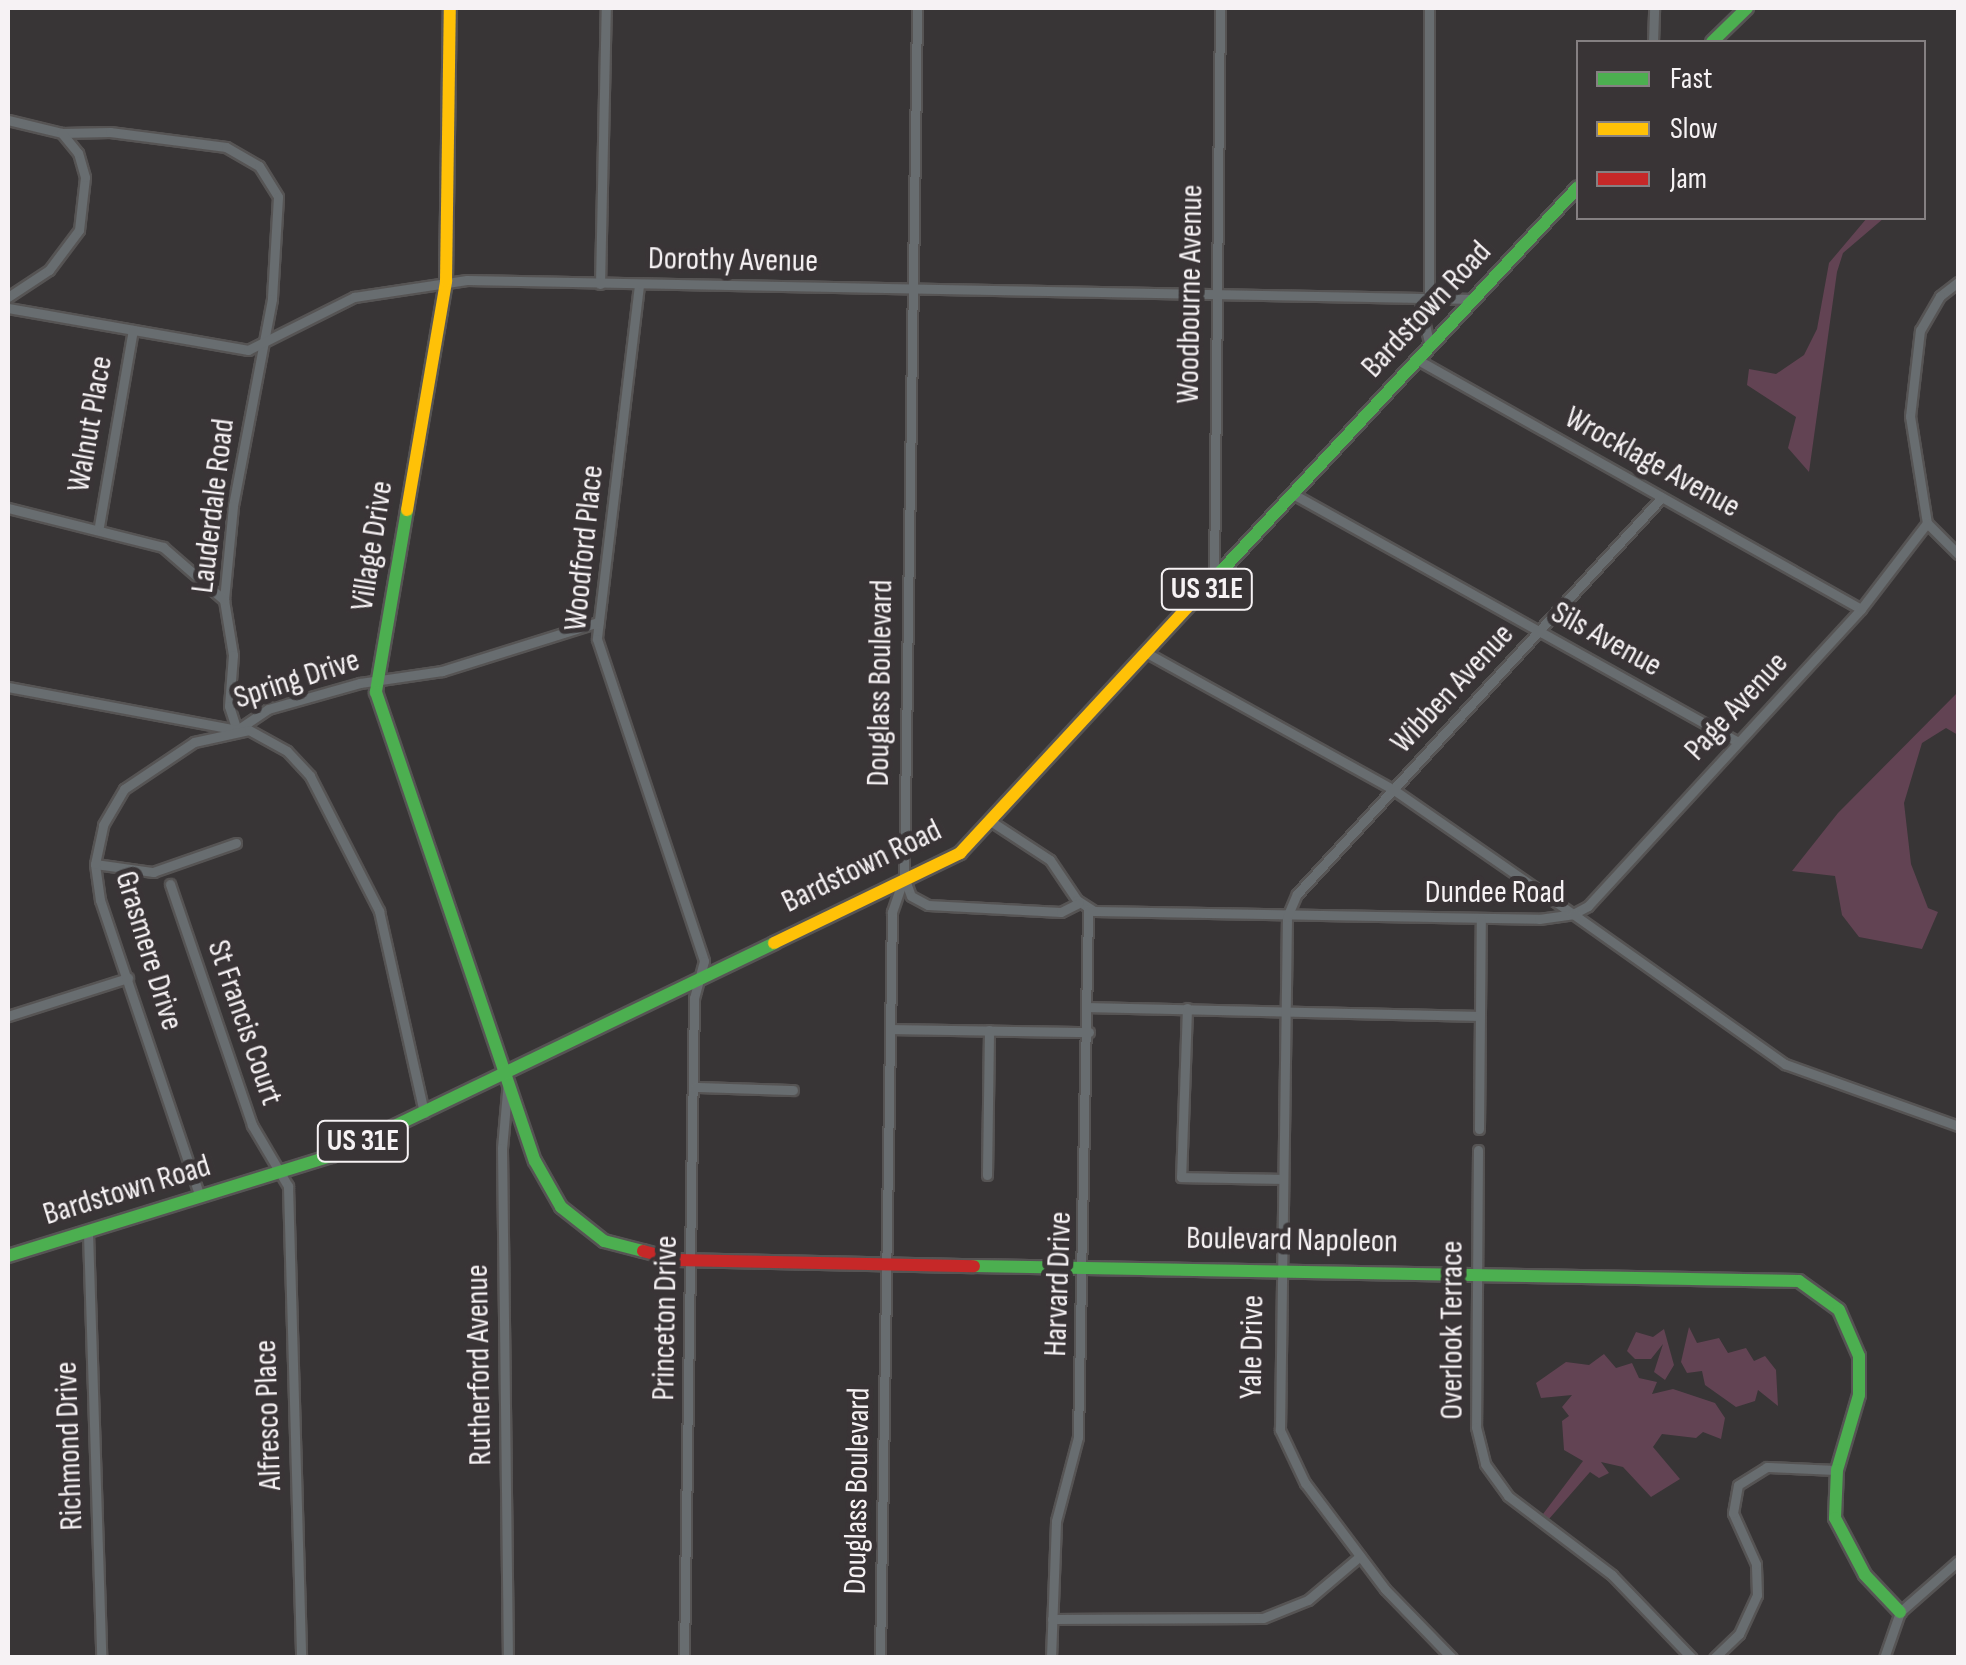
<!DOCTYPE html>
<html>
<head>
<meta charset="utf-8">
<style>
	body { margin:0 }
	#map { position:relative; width:1966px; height:1665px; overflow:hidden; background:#383536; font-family:"Sofia Sans Condensed",sans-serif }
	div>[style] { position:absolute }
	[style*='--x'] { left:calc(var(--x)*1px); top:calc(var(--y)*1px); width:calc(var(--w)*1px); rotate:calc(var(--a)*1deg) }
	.green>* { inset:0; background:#624353 }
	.roads { filter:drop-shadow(2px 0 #565454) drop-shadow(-2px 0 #565454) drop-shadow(0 2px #565454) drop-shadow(0 -2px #565454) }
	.street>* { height:9px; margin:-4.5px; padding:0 4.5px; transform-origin:4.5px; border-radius:4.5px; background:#686d70 }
	.fast>* { height:12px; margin:-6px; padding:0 6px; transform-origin:6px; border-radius:6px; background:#4caf50 }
	.slow>* { height:12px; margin:-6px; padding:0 6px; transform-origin:6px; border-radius:6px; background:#ffc107 }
	.jam>* { height:12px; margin:-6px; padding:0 6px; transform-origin:6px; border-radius:6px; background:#c62828 }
	span { translate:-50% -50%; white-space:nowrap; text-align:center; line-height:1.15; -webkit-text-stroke:10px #393436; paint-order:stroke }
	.shield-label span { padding:2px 8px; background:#393436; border:2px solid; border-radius:8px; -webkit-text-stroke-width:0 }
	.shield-label { font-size:30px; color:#f6f2f4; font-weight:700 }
	.street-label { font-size:32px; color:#f6f2f4 }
	.frame { position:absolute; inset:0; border:10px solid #f6f2f4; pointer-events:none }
	.legend { position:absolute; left:1576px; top:40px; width:350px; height:180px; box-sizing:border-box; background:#393436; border:2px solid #858082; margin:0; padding:12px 18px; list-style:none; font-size:30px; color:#f6f2f4 }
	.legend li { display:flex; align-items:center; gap:20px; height:50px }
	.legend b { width:50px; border:2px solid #858082 }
</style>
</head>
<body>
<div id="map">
	<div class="green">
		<i style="clip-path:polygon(1867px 218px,1884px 218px,1843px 253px,1837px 272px,1809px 472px,1788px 448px,1796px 417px,1747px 385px,1749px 369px,1776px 374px,1804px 355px,1817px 329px,1829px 263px)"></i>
		<i style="clip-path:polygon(1958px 692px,1958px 735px,1946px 728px,1922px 743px,1904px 803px,1911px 864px,1928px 908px,1938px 912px,1922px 949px,1859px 937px,1842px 915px,1835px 876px,1792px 871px,1838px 813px)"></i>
		<i style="clip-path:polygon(1689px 1327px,1697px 1343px,1719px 1338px,1728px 1353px,1746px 1348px,1754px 1361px,1765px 1356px,1776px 1370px,1778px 1406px,1758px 1390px,1755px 1401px,1736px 1407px,1705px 1385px,1702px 1371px,1687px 1373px,1681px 1362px)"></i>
		<i style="clip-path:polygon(1664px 1329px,1674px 1365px,1665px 1380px,1654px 1372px,1663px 1344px,1651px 1359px,1635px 1359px,1627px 1351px,1636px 1332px,1653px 1337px)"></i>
		<i style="clip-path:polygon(1604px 1354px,1616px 1368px,1632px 1363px,1639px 1378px,1657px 1382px,1652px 1394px,1673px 1389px,1715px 1403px,1725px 1418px,1721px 1439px,1703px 1432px,1696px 1438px,1662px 1434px,1653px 1447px,1680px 1479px,1651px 1497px,1623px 1467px,1601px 1462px,1609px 1473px,1599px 1478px,1590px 1472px,1549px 1519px,1543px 1514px,1583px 1461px,1564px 1450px,1562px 1421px,1569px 1416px,1562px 1407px,1572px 1395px,1541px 1398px,1536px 1383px,1566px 1362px,1589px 1365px)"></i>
	</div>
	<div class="roads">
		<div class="street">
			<i style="--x:1429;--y:8;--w:290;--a:90"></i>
			<i style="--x:1653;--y:42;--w:34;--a:-88"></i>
			<i style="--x:8;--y:120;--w:56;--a:13.5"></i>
			<i style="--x:62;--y:133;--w:48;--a:-1.2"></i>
			<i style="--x:110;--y:132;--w:117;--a:7.4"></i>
			<i style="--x:226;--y:147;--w:38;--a:30"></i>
			<i style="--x:259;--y:166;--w:36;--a:58"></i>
			<i style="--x:278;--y:197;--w:102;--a:93.4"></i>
			<i style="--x:272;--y:299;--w:211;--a:100.7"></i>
			<i style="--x:233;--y:506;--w:94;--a:95.5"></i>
			<i style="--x:224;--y:600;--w:56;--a:80.7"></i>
			<i style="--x:233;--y:655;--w:51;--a:94.5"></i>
			<i style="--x:229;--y:706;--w:25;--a:72"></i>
			<i style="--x:1958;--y:282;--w:23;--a:142"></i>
			<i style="--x:1940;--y:296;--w:39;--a:120"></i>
			<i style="--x:1920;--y:330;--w:87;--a:96.6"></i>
			<i style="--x:1910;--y:416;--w:108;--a:81"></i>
			<i style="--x:1927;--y:523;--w:44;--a:45"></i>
			<i style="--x:600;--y:284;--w:276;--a:-88.8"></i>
			<i style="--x:639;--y:285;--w:356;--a:96.8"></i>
			<i style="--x:597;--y:639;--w:339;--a:71.6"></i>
			<i style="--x:704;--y:961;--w:38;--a:105"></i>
			<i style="--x:694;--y:998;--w:660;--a:90.87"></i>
			<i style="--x:8;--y:297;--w:49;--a:-33.4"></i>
			<i style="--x:49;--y:270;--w:50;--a:-53.1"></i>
			<i style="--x:79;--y:230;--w:53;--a:-83.5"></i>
			<i style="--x:85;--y:177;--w:25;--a:-106"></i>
			<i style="--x:78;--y:153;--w:26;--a:-129"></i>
			<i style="--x:1419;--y:298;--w:50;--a:77.3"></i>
			<i style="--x:8;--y:308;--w:244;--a:9.9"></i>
			<i style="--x:248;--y:350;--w:119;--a:-26.6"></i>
			<i style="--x:354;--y:297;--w:114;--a:-8.6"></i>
			<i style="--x:467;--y:280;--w:1008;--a:1.08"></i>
			<i style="--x:1418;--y:360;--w:508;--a:29.34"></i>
			<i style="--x:1293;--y:494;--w:509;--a:29.13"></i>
			<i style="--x:8;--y:508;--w:160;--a:14.1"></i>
			<i style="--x:163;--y:547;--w:81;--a:41"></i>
			<i style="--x:99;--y:526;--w:199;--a:-80.2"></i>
			<i style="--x:1214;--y:579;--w:571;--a:-89.4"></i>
			<i style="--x:1147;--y:653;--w:282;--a:29"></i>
			<i style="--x:1394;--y:790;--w:218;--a:34.7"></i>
			<i style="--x:1573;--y:914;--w:17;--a:-28"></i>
			<i style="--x:1588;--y:906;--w:403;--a:-47.4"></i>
			<i style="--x:1861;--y:609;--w:108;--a:-52.5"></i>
			<i style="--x:8;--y:687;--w:233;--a:10.6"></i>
			<i style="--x:237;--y:730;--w:37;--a:-34"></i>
			<i style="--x:268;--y:709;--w:96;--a:-15.8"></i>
			<i style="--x:360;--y:683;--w:83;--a:-8.3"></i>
			<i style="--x:442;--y:671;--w:164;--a:-17.4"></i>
			<i style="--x:992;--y:822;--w:69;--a:33.2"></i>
			<i style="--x:1050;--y:860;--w:48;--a:56"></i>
			<i style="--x:1077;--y:900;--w:20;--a:33"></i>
			<i style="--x:1094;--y:911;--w:445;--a:1"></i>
			<i style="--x:1539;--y:919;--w:34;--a:-8"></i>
			<i style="--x:1573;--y:914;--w:260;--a:35.3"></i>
			<i style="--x:1785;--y:1064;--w:184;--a:19.7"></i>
			<i style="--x:95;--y:864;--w:59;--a:7.9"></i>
			<i style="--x:153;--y:872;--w:88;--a:-19.3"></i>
			<i style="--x:904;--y:877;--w:20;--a:70"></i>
			<i style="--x:911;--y:896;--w:19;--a:28"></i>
			<i style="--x:928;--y:905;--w:133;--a:3"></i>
			<i style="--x:1061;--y:912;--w:20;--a:-27"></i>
			<i style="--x:170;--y:884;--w:255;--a:71.2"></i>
			<i style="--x:252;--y:1125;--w:71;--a:59.5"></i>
			<i style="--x:288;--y:1186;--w:472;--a:88.4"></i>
			<i style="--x:1089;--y:1007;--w:388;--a:1.3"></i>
			<i style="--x:1187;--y:1008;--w:169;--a:92"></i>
			<i style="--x:1181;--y:1177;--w:100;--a:1.1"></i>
			<i style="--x:8;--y:1016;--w:126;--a:-17.6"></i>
			<i style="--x:892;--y:1029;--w:197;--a:0.9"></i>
			<i style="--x:508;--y:1081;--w:67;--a:95.1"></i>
			<i style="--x:502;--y:1148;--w:510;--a:89.33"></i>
			<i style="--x:695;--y:1087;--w:98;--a:1.8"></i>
			<i style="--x:1479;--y:1129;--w:210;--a:-89.5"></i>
			<i style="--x:1478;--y:1150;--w:277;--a:90.4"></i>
			<i style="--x:1476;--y:1427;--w:38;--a:76"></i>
			<i style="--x:1485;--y:1464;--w:39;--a:54"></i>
			<i style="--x:1508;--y:1496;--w:131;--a:37.2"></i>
			<i style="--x:1612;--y:1575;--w:115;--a:46.1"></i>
			<i style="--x:987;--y:1175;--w:145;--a:-89.2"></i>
			<i style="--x:200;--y:1197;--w:313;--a:-108.6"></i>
			<i style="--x:100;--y:900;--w:36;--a:-98"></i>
			<i style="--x:95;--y:864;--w:40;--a:-78"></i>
			<i style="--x:103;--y:825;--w:42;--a:-59.7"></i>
			<i style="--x:124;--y:789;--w:84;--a:-33.9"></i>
			<i style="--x:194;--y:742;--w:56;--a:-12.3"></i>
			<i style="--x:249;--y:730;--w:43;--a:28.9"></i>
			<i style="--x:287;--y:751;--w:34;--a:47"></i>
			<i style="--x:310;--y:776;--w:152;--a:62.9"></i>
			<i style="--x:379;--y:911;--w:207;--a:77.4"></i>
			<i style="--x:88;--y:1233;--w:425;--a:88.2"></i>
			<i style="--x:1052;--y:1619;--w:211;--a:-0.3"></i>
			<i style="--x:1263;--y:1618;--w:48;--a:-21.8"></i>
			<i style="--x:1308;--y:1600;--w:68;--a:-40.2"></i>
			<i style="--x:880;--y:1658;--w:746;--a:-89.08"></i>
			<i style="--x:892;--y:912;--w:37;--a:-71"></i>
			<i style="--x:904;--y:877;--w:869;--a:-89.14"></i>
			<i style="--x:1051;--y:1658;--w:137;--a:-87.9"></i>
			<i style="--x:1056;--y:1521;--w:87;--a:-75.3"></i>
			<i style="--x:1078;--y:1437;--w:528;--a:-88.91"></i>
			<i style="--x:1452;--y:1658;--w:96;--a:-134.2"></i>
			<i style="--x:1385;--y:1589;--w:133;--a:-127"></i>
			<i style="--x:1305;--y:1483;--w:59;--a:-115.3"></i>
			<i style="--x:1280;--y:1430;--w:513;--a:-89.22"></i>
			<i style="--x:1287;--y:917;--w:25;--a:-67"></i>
			<i style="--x:1297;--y:894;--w:539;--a:-47.4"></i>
			<i style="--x:1714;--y:1658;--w:35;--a:-44"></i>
			<i style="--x:1739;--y:1634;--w:43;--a:-65.2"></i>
			<i style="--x:1757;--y:1595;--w:31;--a:-92"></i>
			<i style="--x:1756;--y:1564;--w:56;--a:-114.3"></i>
			<i style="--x:1733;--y:1513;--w:28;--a:-80"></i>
			<i style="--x:1738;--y:1485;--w:34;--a:-32"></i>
			<i style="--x:1767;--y:1467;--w:70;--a:2.5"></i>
			<i style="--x:1884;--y:1658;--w:49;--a:-70.8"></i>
			<i style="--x:1900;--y:1612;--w:77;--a:-41.3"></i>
		</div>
		<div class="fast">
			<i style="--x:1712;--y:42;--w:49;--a:-44.2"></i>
			<i style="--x:407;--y:510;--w:185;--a:99.7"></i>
			<i style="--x:376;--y:692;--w:495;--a:71.3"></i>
			<i style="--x:535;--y:1161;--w:53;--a:60.5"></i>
			<i style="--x:561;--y:1207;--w:55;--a:38.3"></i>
			<i style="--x:604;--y:1241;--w:40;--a:14.4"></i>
			<i style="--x:1198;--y:596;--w:558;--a:-47.1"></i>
			<i style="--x:8;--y:1256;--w:339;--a:-17.2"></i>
			<i style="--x:332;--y:1156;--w:491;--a:-25.7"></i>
			<i style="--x:974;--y:1266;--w:825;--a:1.04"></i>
			<i style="--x:1799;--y:1281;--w:49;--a:35.9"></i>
			<i style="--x:1839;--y:1310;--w:50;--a:66.5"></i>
			<i style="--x:1859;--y:1356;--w:39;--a:90"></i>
			<i style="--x:1859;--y:1395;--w:78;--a:106.3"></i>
			<i style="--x:1837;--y:1470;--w:48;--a:92.4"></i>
			<i style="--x:1835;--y:1518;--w:64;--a:62.2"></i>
			<i style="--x:1865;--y:1575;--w:51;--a:46.6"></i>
		</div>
		<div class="slow">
			<i style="--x:407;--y:510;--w:232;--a:-80.3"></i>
			<i style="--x:446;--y:281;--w:273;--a:-89.2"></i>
			<i style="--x:774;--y:943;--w:207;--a:-25.8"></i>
			<i style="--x:960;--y:853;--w:350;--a:-47.2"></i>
		</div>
		<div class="jam">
			<i style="--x:643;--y:1251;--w:35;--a:15"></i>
			<i style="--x:677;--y:1260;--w:297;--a:1.2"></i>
		</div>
	</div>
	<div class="shield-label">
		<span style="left:1207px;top:589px">US 31E</span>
		<span style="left:363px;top:1141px">US 31E</span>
	</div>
	<div class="street-label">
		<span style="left:733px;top:261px;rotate:1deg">Dorothy Avenue</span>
		<span style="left:1191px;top:294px;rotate:-89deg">Woodbourne Avenue</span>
		<span style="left:1427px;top:310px;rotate:-47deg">Bardstown Road</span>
		<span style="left:91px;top:424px;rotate:-80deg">Walnut Place</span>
		<span style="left:1652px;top:463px;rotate:29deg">Wrocklage Avenue</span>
		<span style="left:214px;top:506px;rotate:-83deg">Lauderdale Road</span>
		<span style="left:373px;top:546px;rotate:-81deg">Village Drive</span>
		<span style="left:585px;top:548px;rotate:-84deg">Woodford Place</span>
		<span style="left:1606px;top:640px;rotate:29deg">Sils Avenue</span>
		<span style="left:297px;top:680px;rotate:-18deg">Spring Drive</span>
		<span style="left:881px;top:683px;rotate:-89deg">Douglass Boulevard</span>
		<span style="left:1453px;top:689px;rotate:-47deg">Wibben Avenue</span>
		<span style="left:1737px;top:707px;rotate:-47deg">Page Avenue</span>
		<span style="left:862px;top:867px;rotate:-26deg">Bardstown Road</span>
		<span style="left:1495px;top:893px">Dundee Road</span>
		<span style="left:148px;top:951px;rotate:73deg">Grasmere Drive</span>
		<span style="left:244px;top:1023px;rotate:71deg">St Francis Court</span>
		<span style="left:127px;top:1191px;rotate:-17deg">Bardstown Road</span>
		<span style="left:1292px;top:1241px;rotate:1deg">Boulevard Napoleon</span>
		<span style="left:1059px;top:1284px;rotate:-88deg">Harvard Drive</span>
		<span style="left:666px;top:1318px;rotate:-89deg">Princeton Drive</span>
		<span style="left:1453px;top:1330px;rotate:-90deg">Overlook Terrace</span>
		<span style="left:1253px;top:1347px;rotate:-89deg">Yale Drive</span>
		<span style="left:480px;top:1365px;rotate:-91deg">Rutherford Avenue</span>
		<span style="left:269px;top:1415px;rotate:-92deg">Alfresco Place</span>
		<span style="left:70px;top:1446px;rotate:-92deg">Richmond Drive</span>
		<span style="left:858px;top:1491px;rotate:-89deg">Douglass Boulevard</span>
	</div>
	<div class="frame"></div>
	<ul class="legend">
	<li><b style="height:12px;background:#4caf50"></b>Fast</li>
	<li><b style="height:12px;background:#ffc107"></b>Slow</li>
	<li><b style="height:12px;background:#c62828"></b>Jam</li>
	</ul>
</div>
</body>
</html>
